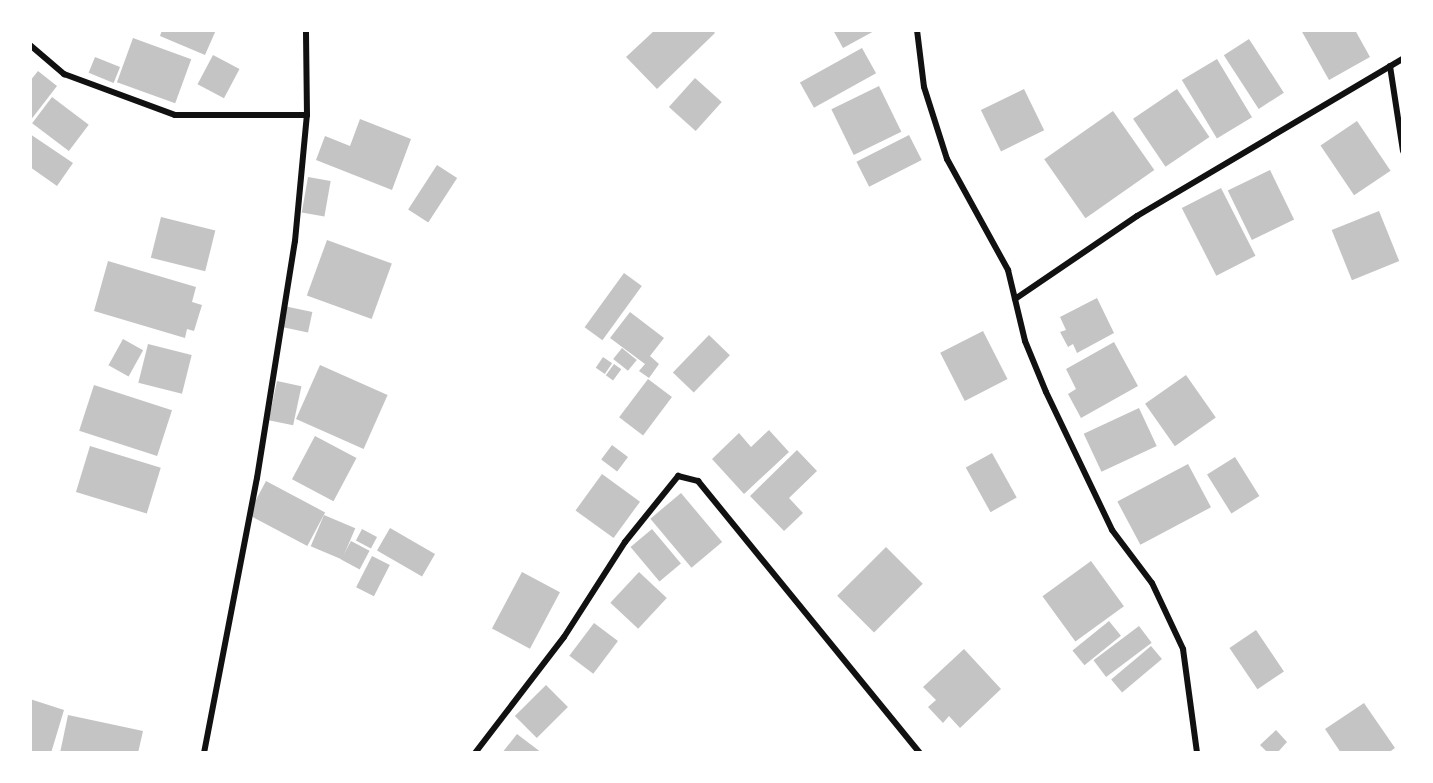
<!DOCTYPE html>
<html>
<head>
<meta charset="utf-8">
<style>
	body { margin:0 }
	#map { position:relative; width:1433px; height:783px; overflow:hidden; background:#fff; font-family:"Nunito Sans",sans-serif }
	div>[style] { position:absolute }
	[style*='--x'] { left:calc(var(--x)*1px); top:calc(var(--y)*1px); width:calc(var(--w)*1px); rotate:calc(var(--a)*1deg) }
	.building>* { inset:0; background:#c4c4c4; transform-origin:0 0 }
	.minor>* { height:6px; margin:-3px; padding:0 3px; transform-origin:3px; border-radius:3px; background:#111 }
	span { translate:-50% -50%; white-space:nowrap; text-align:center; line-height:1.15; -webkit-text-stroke:4.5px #fff; paint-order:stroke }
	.frame { position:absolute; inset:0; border:32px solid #fff; pointer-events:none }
</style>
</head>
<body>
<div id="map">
	<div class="building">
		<i style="clip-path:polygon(162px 30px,216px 30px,205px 55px,160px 36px)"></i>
		<i style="clip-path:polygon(655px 30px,712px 30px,715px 33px,657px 89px,626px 57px)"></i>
		<i style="clip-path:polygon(833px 30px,876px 30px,843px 48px)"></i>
		<i style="clip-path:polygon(1301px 30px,1355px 30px,1370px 57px,1329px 80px)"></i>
		<i style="left:133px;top:38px;width:62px;height:47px;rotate:20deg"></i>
		<i style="left:1249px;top:39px;width:64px;height:30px;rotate:57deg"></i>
		<i style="left:862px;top:48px;width:29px;height:71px;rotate:61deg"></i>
		<i style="left:213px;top:55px;width:30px;height:33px;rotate:28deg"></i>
		<i style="left:95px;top:57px;width:27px;height:17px;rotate:22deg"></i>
		<i style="left:1217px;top:59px;width:68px;height:41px;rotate:59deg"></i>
		<i style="clip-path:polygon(38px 71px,57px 86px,30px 121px,30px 81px)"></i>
		<i style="left:695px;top:78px;width:36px;height:39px;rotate:42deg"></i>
		<i style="left:879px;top:86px;width:51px;height:53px;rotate:64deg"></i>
		<i style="left:1024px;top:89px;width:46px;height:48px;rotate:64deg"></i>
		<i style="left:1177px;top:89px;width:58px;height:53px;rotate:56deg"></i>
		<i style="left:52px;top:97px;width:46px;height:33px;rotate:37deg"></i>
		<i style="left:1113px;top:111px;width:72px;height:84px;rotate:55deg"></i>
		<i style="clip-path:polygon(360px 119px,411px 139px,392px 190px,316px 160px,325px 136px,350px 146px)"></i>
		<i style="left:1357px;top:121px;width:60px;height:44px;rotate:56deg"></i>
		<i style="clip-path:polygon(30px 134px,73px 163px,57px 186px,30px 167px)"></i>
		<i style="left:909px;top:135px;width:28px;height:59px;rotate:63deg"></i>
		<i style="left:437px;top:165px;width:24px;height:53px;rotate:33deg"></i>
		<i style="left:1270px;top:170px;width:55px;height:47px;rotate:64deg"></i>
		<i style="left:308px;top:177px;width:23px;height:36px;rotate:10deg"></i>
		<i style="left:1221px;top:188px;width:76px;height:44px;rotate:63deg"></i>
		<i style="left:1379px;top:211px;width:54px;height:51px;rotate:68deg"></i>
		<i style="left:161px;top:217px;width:56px;height:42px;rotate:14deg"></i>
		<i style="left:327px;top:240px;width:69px;height:59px;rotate:20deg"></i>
		<i style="clip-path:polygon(108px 261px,196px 287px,192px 302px,202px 305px,194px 331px,187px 329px,185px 338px,94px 311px)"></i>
		<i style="left:624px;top:273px;width:22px;height:67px;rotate:36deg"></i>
		<i style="clip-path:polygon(1097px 298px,1114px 333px,1077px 353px,1073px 344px,1068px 347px,1060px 332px,1066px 330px,1060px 317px)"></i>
		<i style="left:284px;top:306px;width:29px;height:21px;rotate:12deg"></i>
		<i style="clip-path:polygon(630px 312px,664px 338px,650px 356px,659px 364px,649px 378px,639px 371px,645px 364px,610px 338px)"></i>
		<i style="left:983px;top:331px;width:54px;height:48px;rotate:63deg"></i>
		<i style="left:709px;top:335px;width:29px;height:52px;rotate:44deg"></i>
		<i style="left:123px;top:339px;width:23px;height:30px;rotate:29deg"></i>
		<i style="clip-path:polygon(1114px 342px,1138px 386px,1081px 418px,1068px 394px,1076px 389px,1066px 369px)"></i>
		<i style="left:148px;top:344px;width:45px;height:40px;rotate:14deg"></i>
		<i style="left:622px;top:348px;width:19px;height:14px;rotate:39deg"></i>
		<i style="left:603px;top:357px;width:11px;height:13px;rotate:34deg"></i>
		<i style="left:614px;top:364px;width:9px;height:14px;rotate:36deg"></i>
		<i style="left:320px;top:365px;width:74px;height:59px;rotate:24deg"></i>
		<i style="left:1186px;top:375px;width:52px;height:50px;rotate:55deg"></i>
		<i style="left:648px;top:379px;width:30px;height:48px;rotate:37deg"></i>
		<i style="left:277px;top:381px;width:25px;height:40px;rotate:12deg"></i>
		<i style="left:94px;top:385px;width:82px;height:48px;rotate:18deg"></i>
		<i style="left:1139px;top:408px;width:42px;height:61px;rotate:65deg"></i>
		<i style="clip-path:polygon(769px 430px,789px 452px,744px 494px,712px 459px,739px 433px,751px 447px)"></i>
		<i style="left:315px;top:436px;width:47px;height:49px;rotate:28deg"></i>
		<i style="left:612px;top:445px;width:20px;height:18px;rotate:37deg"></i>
		<i style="left:90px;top:446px;width:74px;height:48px;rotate:17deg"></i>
		<i style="clip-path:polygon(797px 450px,817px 471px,789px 498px,803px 513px,784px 531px,750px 496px)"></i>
		<i style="left:992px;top:453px;width:51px;height:30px;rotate:61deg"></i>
		<i style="left:1235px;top:457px;width:46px;height:33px;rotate:58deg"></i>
		<i style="left:1188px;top:464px;width:49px;height:80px;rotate:62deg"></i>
		<i style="left:602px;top:474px;width:47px;height:45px;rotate:36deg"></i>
		<i style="left:266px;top:481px;width:67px;height:38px;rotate:28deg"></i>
		<i style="left:681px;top:493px;width:64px;height:40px;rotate:50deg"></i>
		<i style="left:324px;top:515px;width:34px;height:34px;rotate:23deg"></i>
		<i style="left:390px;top:528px;width:52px;height:26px;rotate:30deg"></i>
		<i style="left:362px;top:529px;width:17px;height:13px;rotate:28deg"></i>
		<i style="left:652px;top:529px;width:45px;height:28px;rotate:50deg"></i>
		<i style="left:351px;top:541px;width:21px;height:21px;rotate:28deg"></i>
		<i style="left:886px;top:547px;width:52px;height:69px;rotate:45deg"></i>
		<i style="left:372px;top:556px;width:20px;height:35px;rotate:27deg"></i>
		<i style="left:1091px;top:561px;width:56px;height:60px;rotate:54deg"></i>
		<i style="left:522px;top:572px;width:43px;height:64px;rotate:28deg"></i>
		<i style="left:639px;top:572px;width:38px;height:42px;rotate:43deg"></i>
		<i style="left:1109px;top:621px;width:19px;height:47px;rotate:51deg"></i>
		<i style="left:594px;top:623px;width:30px;height:41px;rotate:37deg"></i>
		<i style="left:1139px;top:626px;width:21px;height:57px;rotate:53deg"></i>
		<i style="left:1256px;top:630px;width:50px;height:32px;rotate:56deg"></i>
		<i style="left:1151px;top:646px;width:17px;height:52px;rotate:50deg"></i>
		<i style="clip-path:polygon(964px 649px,1001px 689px,960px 728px,949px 716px,943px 723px,928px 707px,936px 700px,923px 687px)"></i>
		<i style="left:546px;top:685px;width:31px;height:44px;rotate:45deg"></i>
		<i style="clip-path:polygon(30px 699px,64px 710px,51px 753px,30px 753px)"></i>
		<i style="clip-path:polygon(1364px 703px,1395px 748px,1388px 753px,1341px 753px,1325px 729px)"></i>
		<i style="clip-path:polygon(68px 715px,143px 731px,138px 753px,60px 753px)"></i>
		<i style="clip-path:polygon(1276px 730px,1287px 742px,1277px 753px,1268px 753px,1260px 745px)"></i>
		<i style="clip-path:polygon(517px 734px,542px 753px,502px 753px)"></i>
	</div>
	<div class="minor">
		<i style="--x:917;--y:30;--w:57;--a:83"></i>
		<i style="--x:924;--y:87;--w:76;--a:72.3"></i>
		<i style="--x:947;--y:159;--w:127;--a:61.2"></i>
		<i style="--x:1008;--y:270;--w:73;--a:76.5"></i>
		<i style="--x:1025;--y:341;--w:55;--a:67.6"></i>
		<i style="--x:1046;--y:392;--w:153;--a:64.4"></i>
		<i style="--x:1112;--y:530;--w:66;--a:53"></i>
		<i style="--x:1152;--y:583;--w:73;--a:64.8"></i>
		<i style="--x:1183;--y:649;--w:105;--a:82.3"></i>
		<i style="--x:30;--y:45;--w:45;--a:40.5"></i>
		<i style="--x:64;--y:74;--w:118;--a:20.3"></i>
		<i style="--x:175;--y:115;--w:132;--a:0"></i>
		<i style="--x:1390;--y:66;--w:86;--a:81.3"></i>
		<i style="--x:1015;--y:299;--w:148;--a:-34.2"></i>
		<i style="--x:1137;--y:216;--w:309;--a:-30.6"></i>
		<i style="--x:204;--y:753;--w:280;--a:-79.1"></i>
		<i style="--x:257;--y:478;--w:240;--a:-80.9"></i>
		<i style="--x:295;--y:241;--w:127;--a:-84.6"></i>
		<i style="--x:307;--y:115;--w:85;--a:-90.7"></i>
		<i style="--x:475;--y:753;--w:146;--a:-52.5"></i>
		<i style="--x:564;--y:637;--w:113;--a:-57.3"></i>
		<i style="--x:625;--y:542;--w:85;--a:-51.2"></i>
		<i style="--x:678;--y:476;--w:21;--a:14"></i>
		<i style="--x:698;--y:481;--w:351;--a:50.8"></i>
	</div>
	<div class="frame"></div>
</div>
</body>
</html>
